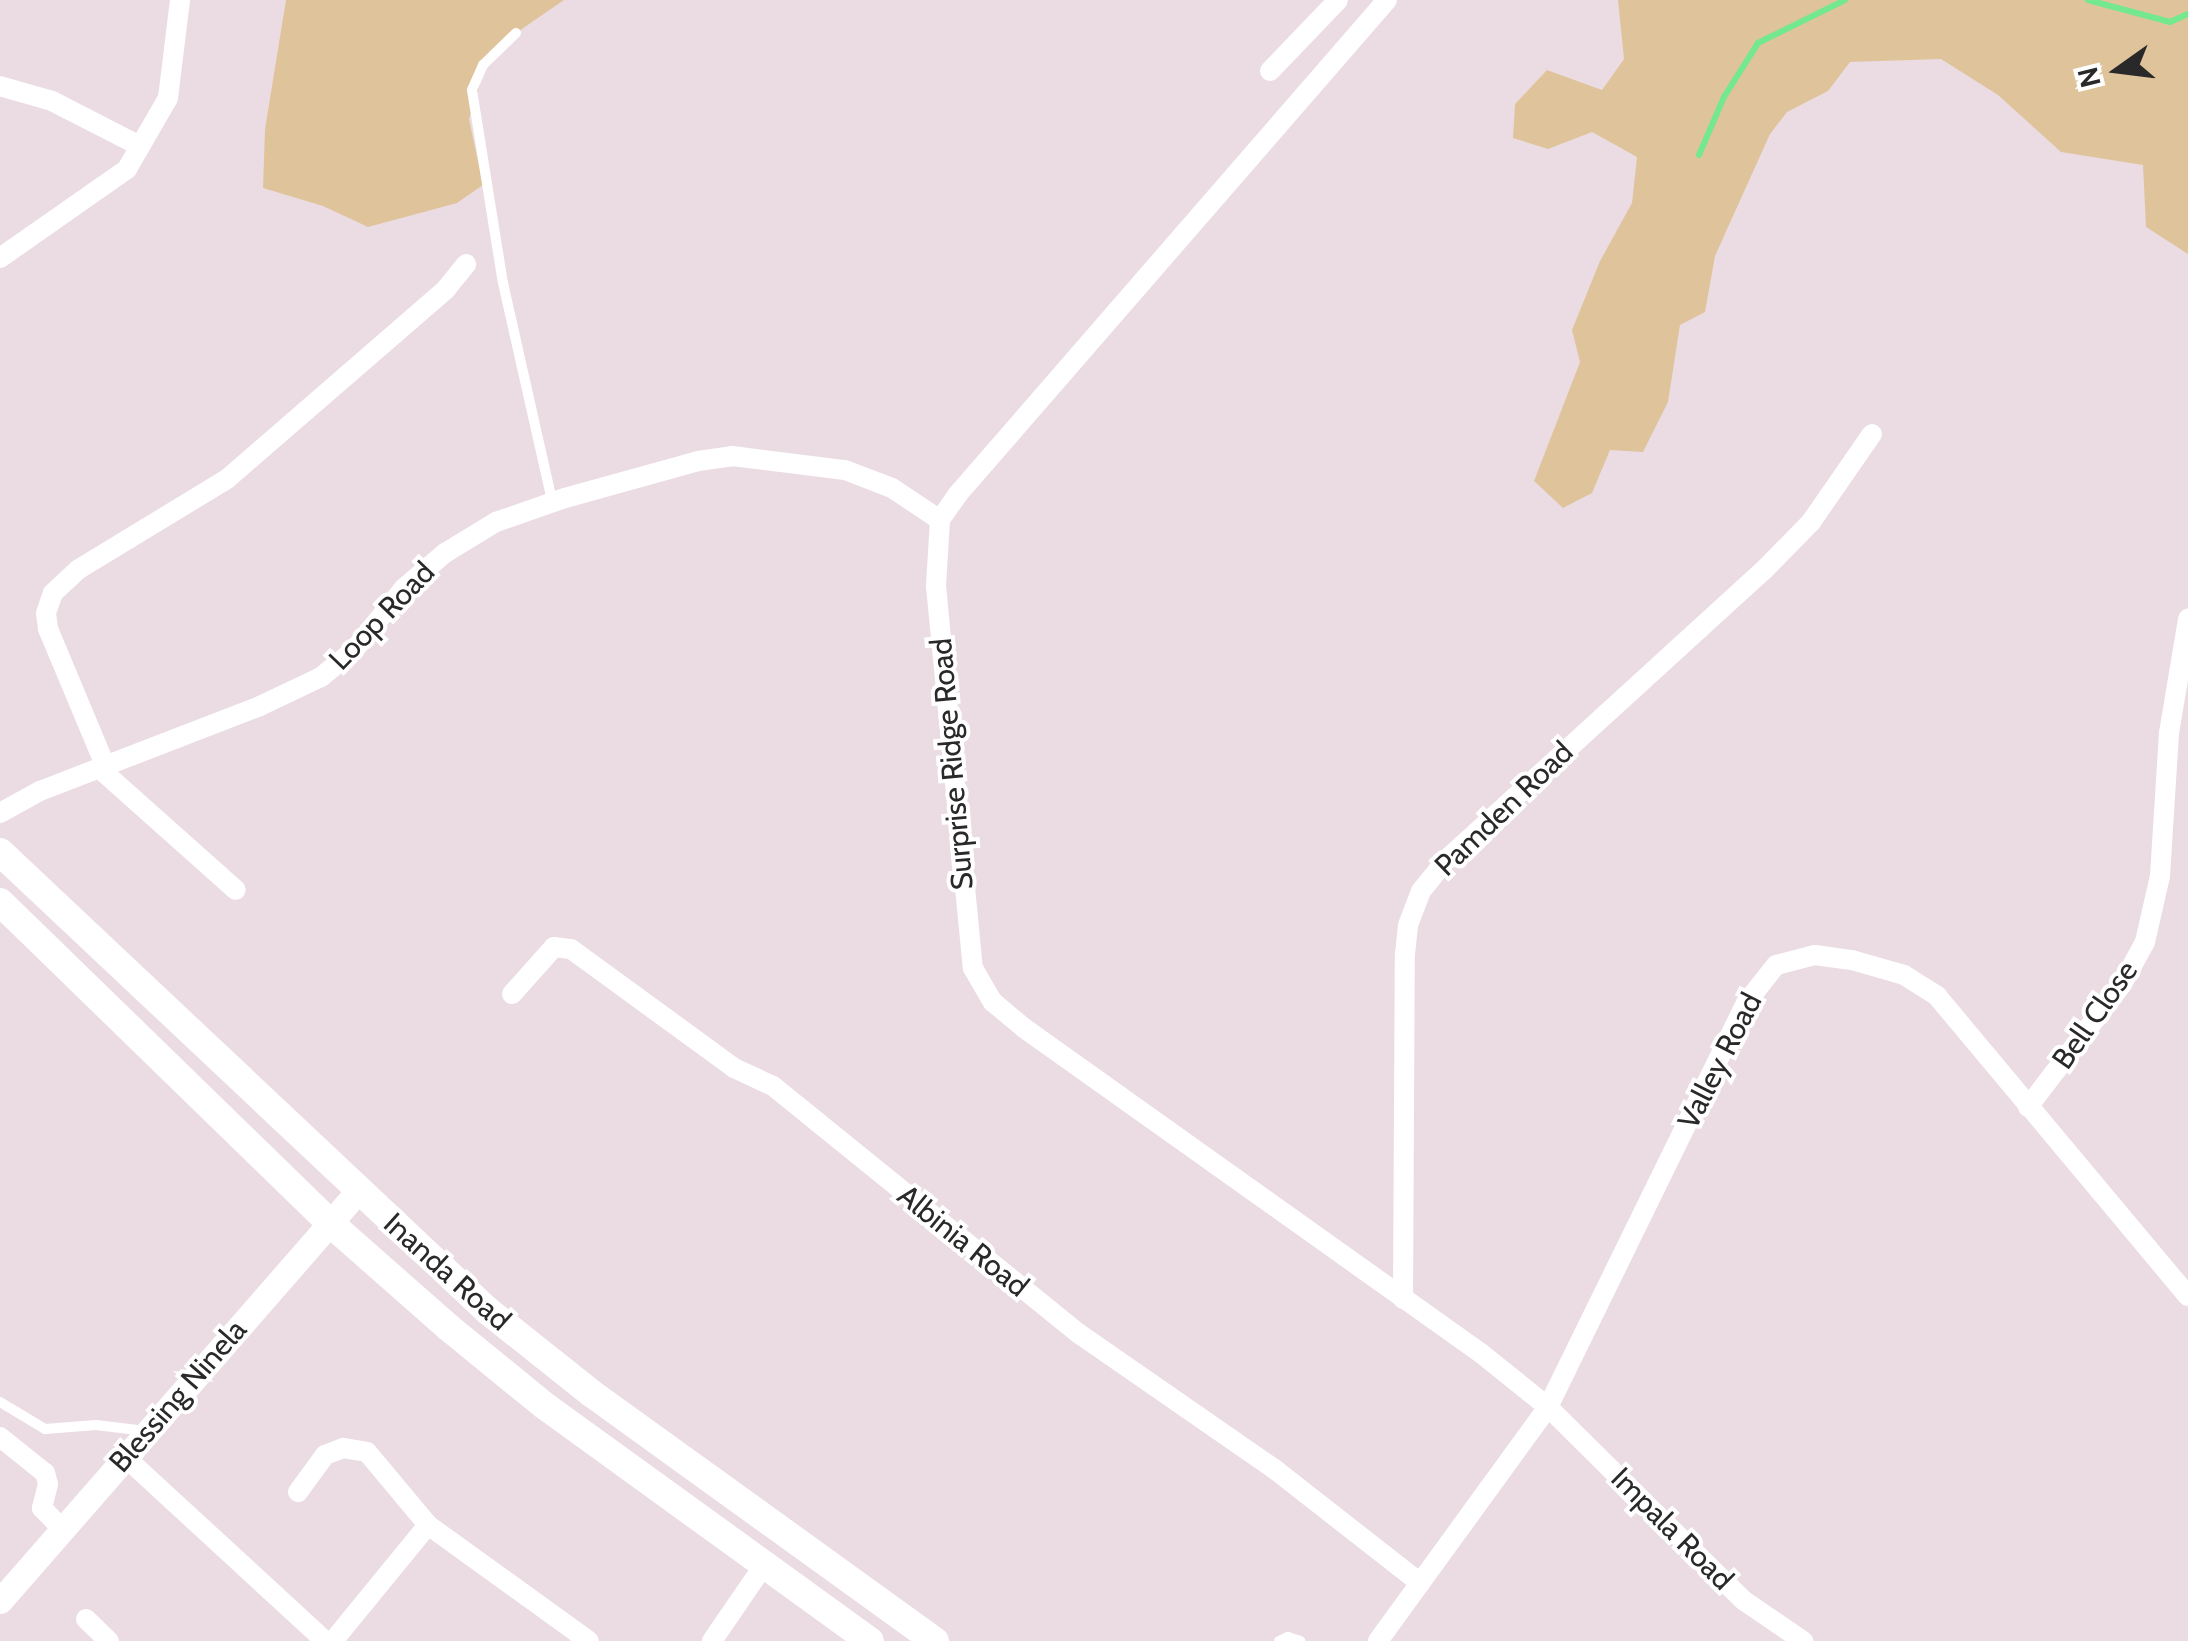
<!DOCTYPE html>
<html>
<head>
<meta charset="utf-8">
<style>
	body { margin:0 }
	#map { position:relative; width:2188px; height:1641px; overflow:hidden; background:#ebdce3; font-family:Cabin,sans-serif }
	div>[style] { position:absolute }
	[style*='--x'] { left:calc(var(--x)*1px); top:calc(var(--y)*1px); width:calc(var(--w)*1px); rotate:calc(var(--a)*1deg) }
	.green>* { inset:0; background:#dfc49b }
	.stream>* { height:6px; margin:-3px; padding:0 3px; transform-origin:3px; border-radius:3px; background:#73e88c }
	.service>* { height:10px; margin:-5px; padding:0 5px; transform-origin:5px; border-radius:5px; background:#fff }
	.minor>* { height:20px; margin:-10px; padding:0 10px; transform-origin:10px; border-radius:10px; background:#fff }
	.tertiary>* { height:25px; margin:-12.5px; padding:0 12.5px; transform-origin:12.5px; border-radius:12.5px; background:#fff }
	.secondary>* { height:28px; margin:-14px; padding:0 14px; transform-origin:14px; border-radius:14px; background:#fff }
	span { translate:-50% -50%; white-space:nowrap; text-align:center; line-height:1.15; -webkit-text-stroke:8px #fff; paint-order:stroke }
	.street-label { font-size:30px; color:#292929 }
	.north { position:absolute; left:2068px; top:20px; width:100px; height:100px; -webkit-text-stroke:8px #fff; paint-order:stroke; rotate:256deg; font-size:28px; font-weight:700; line-height:40px; text-align:center; color:#292929 }
	.north::after { content:''; display:block; margin:auto; width:35px; height:45px; background:#292929; clip-path:polygon(50% 0,100% 100%,50% 72%,0 100%) }
</style>
</head>
<body>
<div id="map">
	<div class="green">
		<i style="clip-path:polygon(286px 0,564px 0,490px 51px,469px 119px,483px 185px,457px 203px,368px 227px,323px 206px,263px 188px,265px 129px)"></i>
		<i style="clip-path:polygon(1618px 0,2188px 0,2188px 254px,2146px 227px,2143px 165px,2061px 152px,1998px 95px,1941px 59px,1850px 62px,1828px 91px,1787px 112px,1770px 134px,1715px 256px,1705px 312px,1680px 325px,1668px 402px,1643px 452px,1610px 450px,1592px 493px,1563px 508px,1534px 481px,1580px 362px,1572px 330px,1600px 261px,1632px 203px,1637px 157px,1592px 132px,1548px 149px,1513px 138px,1515px 104px,1547px 70px,1602px 90px,1624px 59px)"></i>
	</div>
	<div class="stream">
		<i style="--x:2088;--y:0;--w:85;--a:15"></i>
		<i style="--x:2170;--y:22;--w:20;--a:-24"></i>
		<i style="--x:1699;--y:155;--w:63;--a:-66.7"></i>
		<i style="--x:1724;--y:97;--w:64;--a:-57.8"></i>
		<i style="--x:1758;--y:43;--w:97;--a:-26.3"></i>
	</div>
	<div class="service">
		<i style="--x:516;--y:33;--w:46;--a:135.9"></i>
		<i style="--x:483;--y:65;--w:27;--a:114"></i>
		<i style="--x:472;--y:90;--w:195;--a:80.9"></i>
		<i style="--x:503;--y:283;--w:223;--a:77.3"></i>
		<i style="--x:0;--y:1402;--w:52;--a:31"></i>
		<i style="--x:45;--y:1429;--w:51;--a:-4.5"></i>
		<i style="--x:96;--y:1425;--w:50;--a:6.8"></i>
		<i style="--x:1279;--y:1641;--w:10;--a:-24"></i>
		<i style="--x:1288;--y:1637;--w:13;--a:18"></i>
	</div>
	<div class="minor">
		<i style="--x:1387;--y:0;--w:654;--a:130.97"></i>
		<i style="--x:958;--y:494;--w:32;--a:125"></i>
		<i style="--x:940;--y:520;--w:66;--a:93.5"></i>
		<i style="--x:936;--y:586;--w:384;--a:84.5"></i>
		<i style="--x:973;--y:968;--w:39;--a:60"></i>
		<i style="--x:993;--y:1002;--w:40;--a:40"></i>
		<i style="--x:1024;--y:1028;--w:562;--a:35.44"></i>
		<i style="--x:1482;--y:1354;--w:85;--a:38.8"></i>
		<i style="--x:1548;--y:1407;--w:274;--a:44.7"></i>
		<i style="--x:1743;--y:1600;--w:73;--a:34.3"></i>
		<i style="--x:1270;--y:71;--w:98;--a:-46.2"></i>
		<i style="--x:0;--y:86;--w:54;--a:16.1"></i>
		<i style="--x:52;--y:101;--w:99;--a:27.1"></i>
		<i style="--x:0;--y:258;--w:155;--a:-35"></i>
		<i style="--x:127;--y:169;--w:82;--a:-60"></i>
		<i style="--x:168;--y:98;--w:99;--a:-83"></i>
		<i style="--x:105;--y:765;--w:147;--a:-112.7"></i>
		<i style="--x:48;--y:629;--w:16;--a:-97"></i>
		<i style="--x:46;--y:613;--w:21;--a:-71"></i>
		<i style="--x:53;--y:593;--w:35;--a:-43"></i>
		<i style="--x:79;--y:569;--w:173;--a:-31.3"></i>
		<i style="--x:227;--y:479;--w:290;--a:-40.9"></i>
		<i style="--x:446;--y:289;--w:32;--a:-51"></i>
		<i style="--x:99;--y:768;--w:183;--a:41.7"></i>
		<i style="--x:0;--y:813;--w:46;--a:-28.8"></i>
		<i style="--x:40;--y:791;--w:236;--a:-21.1"></i>
		<i style="--x:260;--y:706;--w:68;--a:-25.4"></i>
		<i style="--x:321;--y:677;--w:43;--a:-39.3"></i>
		<i style="--x:354;--y:650;--w:80;--a:-51.1"></i>
		<i style="--x:404;--y:588;--w:54;--a:-40.5"></i>
		<i style="--x:445;--y:553;--w:60;--a:-31.3"></i>
		<i style="--x:496;--y:522;--w:73;--a:-19.2"></i>
		<i style="--x:565;--y:498;--w:138;--a:-15.5"></i>
		<i style="--x:698;--y:461;--w:34;--a:-8"></i>
		<i style="--x:732;--y:456;--w:114;--a:7.1"></i>
		<i style="--x:845;--y:470;--w:50;--a:21"></i>
		<i style="--x:892;--y:488;--w:58;--a:33.7"></i>
		<i style="--x:512;--y:994;--w:63;--a:-48.2"></i>
		<i style="--x:554;--y:947;--w:17;--a:7"></i>
		<i style="--x:571;--y:949;--w:202;--a:36.1"></i>
		<i style="--x:734;--y:1068;--w:43;--a:24.8"></i>
		<i style="--x:773;--y:1086;--w:392;--a:39"></i>
		<i style="--x:1078;--y:1333;--w:237;--a:34.7"></i>
		<i style="--x:1273;--y:1468;--w:187;--a:38"></i>
		<i style="--x:2028;--y:1107;--w:155;--a:-52.6"></i>
		<i style="--x:2122;--y:984;--w:48;--a:-61.3"></i>
		<i style="--x:2145;--y:942;--w:68;--a:-77.2"></i>
		<i style="--x:2160;--y:876;--w:143;--a:-86.4"></i>
		<i style="--x:2169;--y:733;--w:116;--a:-80.5"></i>
		<i style="--x:1403;--y:1299;--w:345;--a:-89.7"></i>
		<i style="--x:1405;--y:954;--w:29;--a:-84"></i>
		<i style="--x:1408;--y:925;--w:36;--a:-69"></i>
		<i style="--x:1421;--y:891;--w:38;--a:-51"></i>
		<i style="--x:1445;--y:861;--w:430;--a:-42.4"></i>
		<i style="--x:1763;--y:571;--w:69;--a:-45.6"></i>
		<i style="--x:1811;--y:522;--w:107;--a:-55.3"></i>
		<i style="--x:0;--y:1437;--w:58;--a:38.7"></i>
		<i style="--x:45;--y:1473;--w:11;--a:75"></i>
		<i style="--x:48;--y:1484;--w:25;--a:104"></i>
		<i style="--x:42;--y:1508;--w:29;--a:46"></i>
		<i style="--x:124;--y:1456;--w:273;--a:42.6"></i>
		<i style="--x:298;--y:1492;--w:46;--a:-53.9"></i>
		<i style="--x:325;--y:1455;--w:19;--a:-21"></i>
		<i style="--x:343;--y:1448;--w:24;--a:9"></i>
		<i style="--x:367;--y:1452;--w:95;--a:50.1"></i>
		<i style="--x:428;--y:1525;--w:198;--a:35.8"></i>
		<i style="--x:86;--y:1619;--w:32;--a:44"></i>
		<i style="--x:333;--y:1641;--w:150;--a:-50.7"></i>
		<i style="--x:712;--y:1641;--w:92;--a:-55.6"></i>
		<i style="--x:1378;--y:1641;--w:289;--a:-54"></i>
		<i style="--x:1548;--y:1407;--w:450;--a:-63.9"></i>
		<i style="--x:1746;--y:1003;--w:48;--a:-51.7"></i>
		<i style="--x:1776;--y:965;--w:40;--a:-14.4"></i>
		<i style="--x:1815;--y:955;--w:37;--a:8"></i>
		<i style="--x:1852;--y:960;--w:54;--a:16.1"></i>
		<i style="--x:1904;--y:975;--w:39;--a:32"></i>
		<i style="--x:1937;--y:996;--w:391;--a:50.1"></i>
	</div>
	<div class="tertiary">
		<i style="--x:0;--y:1601;--w:544;--a:-48.87"></i>
	</div>
	<div class="secondary">
		<i style="--x:0;--y:852;--w:670;--a:43.25"></i>
		<i style="--x:488;--y:1311;--w:132;--a:38.5"></i>
		<i style="--x:591;--y:1393;--w:424;--a:35.8"></i>
		<i style="--x:0;--y:902;--w:460;--a:44.2"></i>
		<i style="--x:330;--y:1223;--w:157;--a:41.4"></i>
		<i style="--x:448;--y:1327;--w:125;--a:39.2"></i>
		<i style="--x:545;--y:1406;--w:401;--a:35.9"></i>
	</div>
	<div class="street-label">
		<span style="left:382px;top:616px;rotate:-46deg">Loop Road</span>
		<span style="left:952px;top:764px;rotate:-95deg">Surprise Ridge Road</span>
		<span style="left:1504px;top:809px;rotate:-44deg">Pamden Road</span>
		<span style="left:2095px;top:1015px;rotate:-55deg">Bell Close</span>
		<span style="left:1720px;top:1061px;rotate:-63deg">Valley Road</span>
		<span style="left:963px;top:1241px;rotate:39deg">Albinia Road</span>
		<span style="left:447px;top:1272px;rotate:42deg">Inanda Road</span>
		<span style="left:178px;top:1396px;rotate:-49deg">Blessing Ninela</span>
		<span style="left:1672px;top:1529px;rotate:45deg">Impala Road</span>
	</div>
	<div class="north">N</div>
</div>
</body>
</html>
